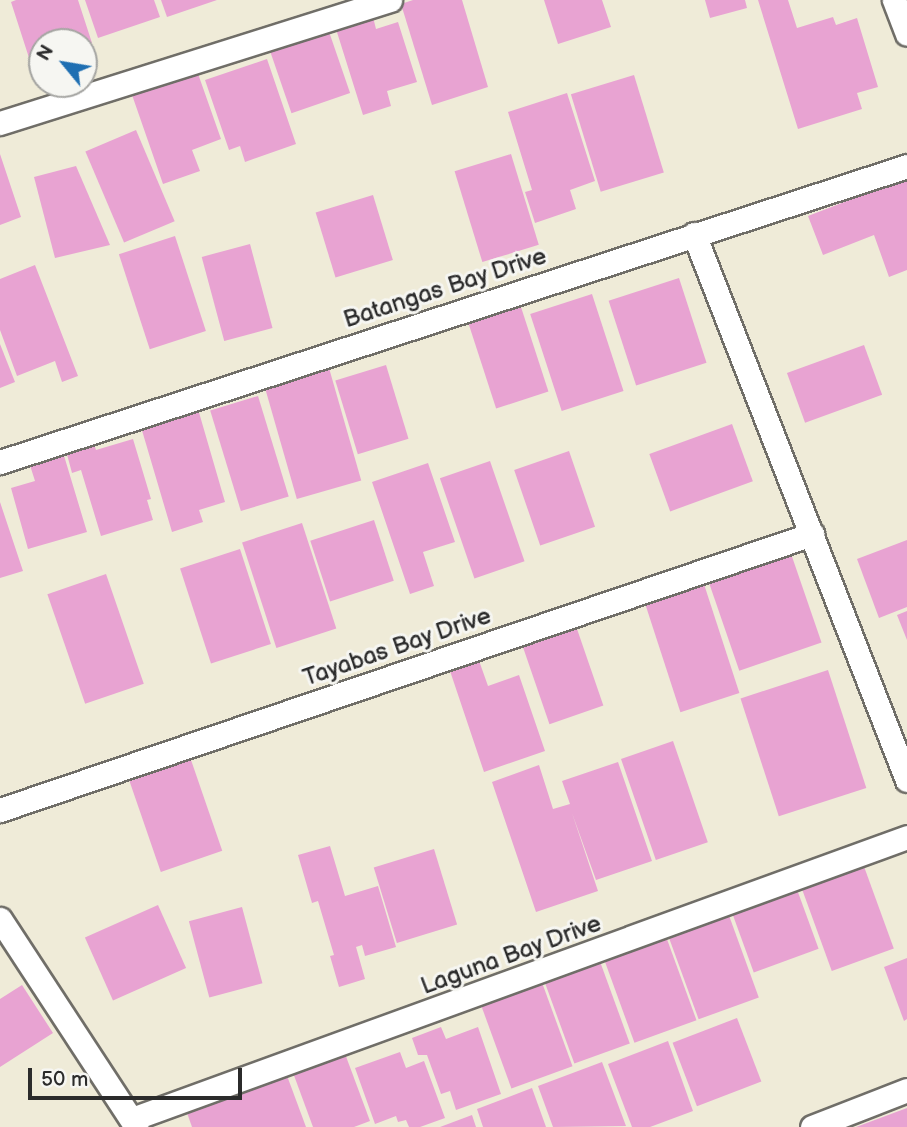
<!DOCTYPE html>
<html>
<head>
<meta charset="utf-8">
<style>
	body { margin:0 }
	#map { position:relative; width:907px; height:1127px; overflow:hidden; background:#efebd8; font-family:"Balsamiq Sans",sans-serif }
	div>[style] { position:absolute }
	[style*='--x'] { left:calc(var(--x)*1px); top:calc(var(--y)*1px); width:calc(var(--w)*1px); rotate:calc(var(--a)*1deg) }
	.building>* { inset:0; background:#e8a3d2; transform-origin:0 0 }
	.roads { filter:drop-shadow(2px 0 #706e68) drop-shadow(-2px 0 #706e68) drop-shadow(0 2px #706e68) drop-shadow(0 -2px #706e68) }
	.street>* { height:23px; margin:-11.5px; padding:0 11.5px; transform-origin:11.5px; border-radius:11.5px; background:#fff }
	span { translate:-50% -50%; white-space:nowrap; text-align:center; line-height:1.15; -webkit-text-stroke:6px #f6f6f2; paint-order:stroke }
	.street-label { font-size:24px; color:#2b2b2b }
	.north { position:absolute; left:28px; top:28px; width:70px; height:70px; box-sizing:border-box; background:#f6f6f2; border:2px solid #a5a5a2; border-radius:50%; rotate:300deg; font-size:19px; font-weight:700; line-height:28px; text-align:center; color:#2b2b2b }
	.north::after { content:''; display:block; margin:auto; width:24px; height:32px; background:#1f6fb2; clip-path:polygon(50% 0,100% 100%,50% 72%,0 100%) }
	.scale { position:absolute; left:28px; top:1068px; width:214px; height:32px; box-sizing:border-box; border:4px solid #2b2b2b; border-top:0; padding-left:9px; font-size:21px; line-height:24px; white-space:nowrap; color:#2b2b2b; -webkit-text-stroke:5px #f6f6f2; paint-order:stroke }
</style>
</head>
<body>
<div id="map">
	<div class="building">
		<i style="clip-path:polygon(16px 0,78px 0,92px 43px,84px 46px,84px 42px,42px 42px,42px 60px,31px 64px,11px 2px)"></i>
		<i style="clip-path:polygon(85px 0,154px 0,160px 17px,98px 38px)"></i>
		<i style="clip-path:polygon(161px 0,217px 0,167px 17px)"></i>
		<i style="clip-path:polygon(413px 0,462px 0,488px 87px,432px 105px,401px 4px)"></i>
		<i style="clip-path:polygon(544px 0,602px 0,611px 27px,558px 44px)"></i>
		<i style="clip-path:polygon(705px 0,745px 0,747px 8px,710px 18px)"></i>
		<i style="clip-path:polygon(758px 0,788px 0,797px 28px,833px 17px,836px 25px,857px 18px,878px 87px,857px 93px,862px 109px,798px 129px)"></i>
		<i style="clip-path:polygon(373px 17px,376px 29px,398px 22px,417px 82px,387px 91px,391px 106px,363px 115px,336px 29px)"></i>
		<i style="left:326px;top:23px;width:74px;height:62px;rotate:71deg"></i>
		<i style="clip-path:polygon(267px 59px,296px 144px,245px 162px,240px 146px,229px 150px,205px 80px)"></i>
		<i style="clip-path:polygon(196px 68px,221px 139px,192px 150px,200px 171px,163px 184px,131px 92px)"></i>
		<i style="left:634px;top:75px;width:102px;height:66px;rotate:73deg"></i>
		<i style="clip-path:polygon(567px 93px,595px 181px,570px 190px,576px 209px,535px 223px,525px 192px,532px 190px,508px 112px)"></i>
		<i style="left:136px;top:130px;width:99px;height:55px;rotate:67deg"></i>
		<i style="clip-path:polygon(0 154px,21px 217px,0 225px)"></i>
		<i style="left:511px;top:154px;width:95px;height:59px;rotate:73deg"></i>
		<i style="clip-path:polygon(76px 166px,110px 245px,55px 258px,34px 177px)"></i>
		<i style="clip-path:polygon(907px 178px,907px 270px,889px 277px,874px 235px,823px 255px,808px 216px)"></i>
		<i style="left:373px;top:195px;width:68px;height:60px;rotate:73deg"></i>
		<i style="left:175px;top:236px;width:100px;height:59px;rotate:72deg"></i>
		<i style="left:250px;top:244px;width:87px;height:50px;rotate:75deg"></i>
		<i style="clip-path:polygon(35px 265px,78px 376px,62px 382px,55px 361px,17px 376px,0 330px,0 279px)"></i>
		<i style="left:679px;top:278px;width:89px;height:74px;rotate:72deg"></i>
		<i style="left:592px;top:294px;width:102px;height:65px;rotate:72deg"></i>
		<i style="left:520px;top:304px;width:92px;height:55px;rotate:72deg"></i>
		<i style="clip-path:polygon(0 344px,15px 382px,0 388px)"></i>
		<i style="left:864px;top:345px;width:53px;height:82px;rotate:70deg"></i>
		<i style="left:386px;top:365px;width:77px;height:53px;rotate:73deg"></i>
		<i style="left:329px;top:368px;width:117px;height:67px;rotate:74deg"></i>
		<i style="left:258px;top:396px;width:105px;height:50px;rotate:73deg"></i>
		<i style="clip-path:polygon(198px 409px,225px 502px,199px 510px,203px 522px,172px 532px,141px 427px)"></i>
		<i style="left:732px;top:424px;width:61px;height:88px;rotate:70deg"></i>
		<i style="clip-path:polygon(92px 438px,96px 450px,133px 439px,151px 499px,147px 500px,153px 520px,101px 536px,81px 470px,72px 473px,65px 447px)"></i>
		<i style="clip-path:polygon(62px 449px,87px 532px,28px 549px,11px 488px,35px 481px,28px 459px)"></i>
		<i style="left:569px;top:451px;width:80px;height:58px;rotate:71deg"></i>
		<i style="left:490px;top:461px;width:106px;height:53px;rotate:71deg"></i>
		<i style="clip-path:polygon(428px 463px,455px 542px,423px 552px,434px 586px,410px 594px,372px 482px)"></i>
		<i style="clip-path:polygon(0 502px,23px 571px,0 578px)"></i>
		<i style="left:374px;top:520px;width:64px;height:67px;rotate:72deg"></i>
		<i style="left:302px;top:523px;width:111px;height:63px;rotate:72deg"></i>
		<i style="clip-path:polygon(907px 540px,907px 607px,879px 618px,857px 559px)"></i>
		<i style="left:788px;top:545px;width:103px;height:87px;rotate:71deg"></i>
		<i style="left:240px;top:549px;width:100px;height:63px;rotate:72deg"></i>
		<i style="left:106px;top:574px;width:116px;height:62px;rotate:71deg"></i>
		<i style="left:702px;top:578px;width:121px;height:62px;rotate:72deg"></i>
		<i style="clip-path:polygon(907px 611px,907px 640px,897px 615px)"></i>
		<i style="left:577px;top:629px;width:81px;height:57px;rotate:71deg"></i>
		<i style="clip-path:polygon(477px 655px,488px 686px,519px 675px,545px 751px,484px 772px,448px 665px)"></i>
		<i style="left:828px;top:670px;width:124px;height:92px;rotate:72deg"></i>
		<i style="left:673px;top:741px;width:107px;height:55px;rotate:71deg"></i>
		<i style="left:191px;top:760px;width:96px;height:65px;rotate:71deg"></i>
		<i style="clip-path:polygon(618px 762px,652px 861px,596px 880px,572px 813px,598px 891px,536px 912px,492px 782px,539px 765px,553px 809px,570px 804px,562px 781px)"></i>
		<i style="clip-path:polygon(330px 846px,345px 896px,378px 886px,396px 947px,365px 956px,362px 945px,356px 947px,365px 979px,339px 987px,330px 956px,334px 955px,318px 901px,312px 903px,298px 855px)"></i>
		<i style="left:434px;top:849px;width:79px;height:63px;rotate:73deg"></i>
		<i style="left:862px;top:861px;width:93px;height:66px;rotate:70deg"></i>
		<i style="left:795px;top:884px;width:69px;height:69px;rotate:70deg"></i>
		<i style="left:158px;top:905px;width:69px;height:80px;rotate:66deg"></i>
		<i style="left:242px;top:907px;width:79px;height:55px;rotate:75deg"></i>
		<i style="left:727px;top:910px;width:93px;height:64px;rotate:70deg"></i>
		<i style="left:664px;top:931px;width:95px;height:66px;rotate:70deg"></i>
		<i style="left:598px;top:956px;width:93px;height:59px;rotate:70deg"></i>
		<i style="clip-path:polygon(907px 958px,907px 1019px,904px 1021px,884px 967px)"></i>
		<i style="left:540px;top:977px;width:95px;height:65px;rotate:70deg"></i>
		<i style="clip-path:polygon(22px 985px,53px 1033px,0 1067px,0 999px)"></i>
		<i style="left:737px;top:1018px;width:68px;height:69px;rotate:69deg"></i>
		<i style="clip-path:polygon(441px 1027px,446px 1039px,478px 1027px,501px 1094px,456px 1110px,450px 1091px,441px 1094px,427px 1055px,418px 1055px,412px 1038px)"></i>
		<i style="clip-path:polygon(668px 1041px,693px 1111px,650px 1127px,632px 1127px,608px 1064px)"></i>
		<i style="clip-path:polygon(344px 1051px,370px 1121px,354px 1127px,313px 1127px,292px 1070px)"></i>
		<i style="clip-path:polygon(400px 1052px,406px 1068px,424px 1061px,445px 1118px,420px 1127px,409px 1127px,406px 1120px,398px 1122px,396px 1116px,375px 1124px,355px 1068px)"></i>
		<i style="clip-path:polygon(602px 1062px,626px 1126px,553px 1127px,538px 1086px)"></i>
		<i style="clip-path:polygon(286px 1073px,306px 1127px,192px 1127px,186px 1110px)"></i>
		<i style="clip-path:polygon(532px 1088px,546px 1127px,483px 1127px,477px 1109px)"></i>
		<i style="clip-path:polygon(907px 1108px,907px 1127px,856px 1127px)"></i>
		<i style="clip-path:polygon(472px 1115px,476px 1127px,440px 1127px)"></i>
	</div>
	<div class="roads">
		<div class="street">
			<i style="--x:894;--y:0;--w:36;--a:69"></i>
			<i style="--x:0;--y:123;--w:409;--a:-17.5"></i>
			<i style="--x:694;--y:234;--w:586;--a:68.69"></i>
			<i style="--x:0;--y:462;--w:954;--a:-18.07"></i>
			<i style="--x:0;--y:810;--w:858;--a:-18.77"></i>
			<i style="--x:0;--y:919;--w:249;--a:56.8"></i>
			<i style="--x:132;--y:1119;--w:825;--a:-19.99"></i>
			<i style="--x:812;--y:1127;--w:102;--a:-21.3"></i>
		</div>
	</div>
	<div class="street-label">
		<span style="left:445px;top:288px;rotate:-18deg">Batangas Bay Drive</span>
		<span style="left:397px;top:647px;rotate:-19deg">Tayabas Bay Drive</span>
		<span style="left:511px;top:955px;rotate:-20deg">Laguna Bay Drive</span>
	</div>
	<div class="north">N</div>
	<div class="scale">50 m</div>
</div>
</body>
</html>
